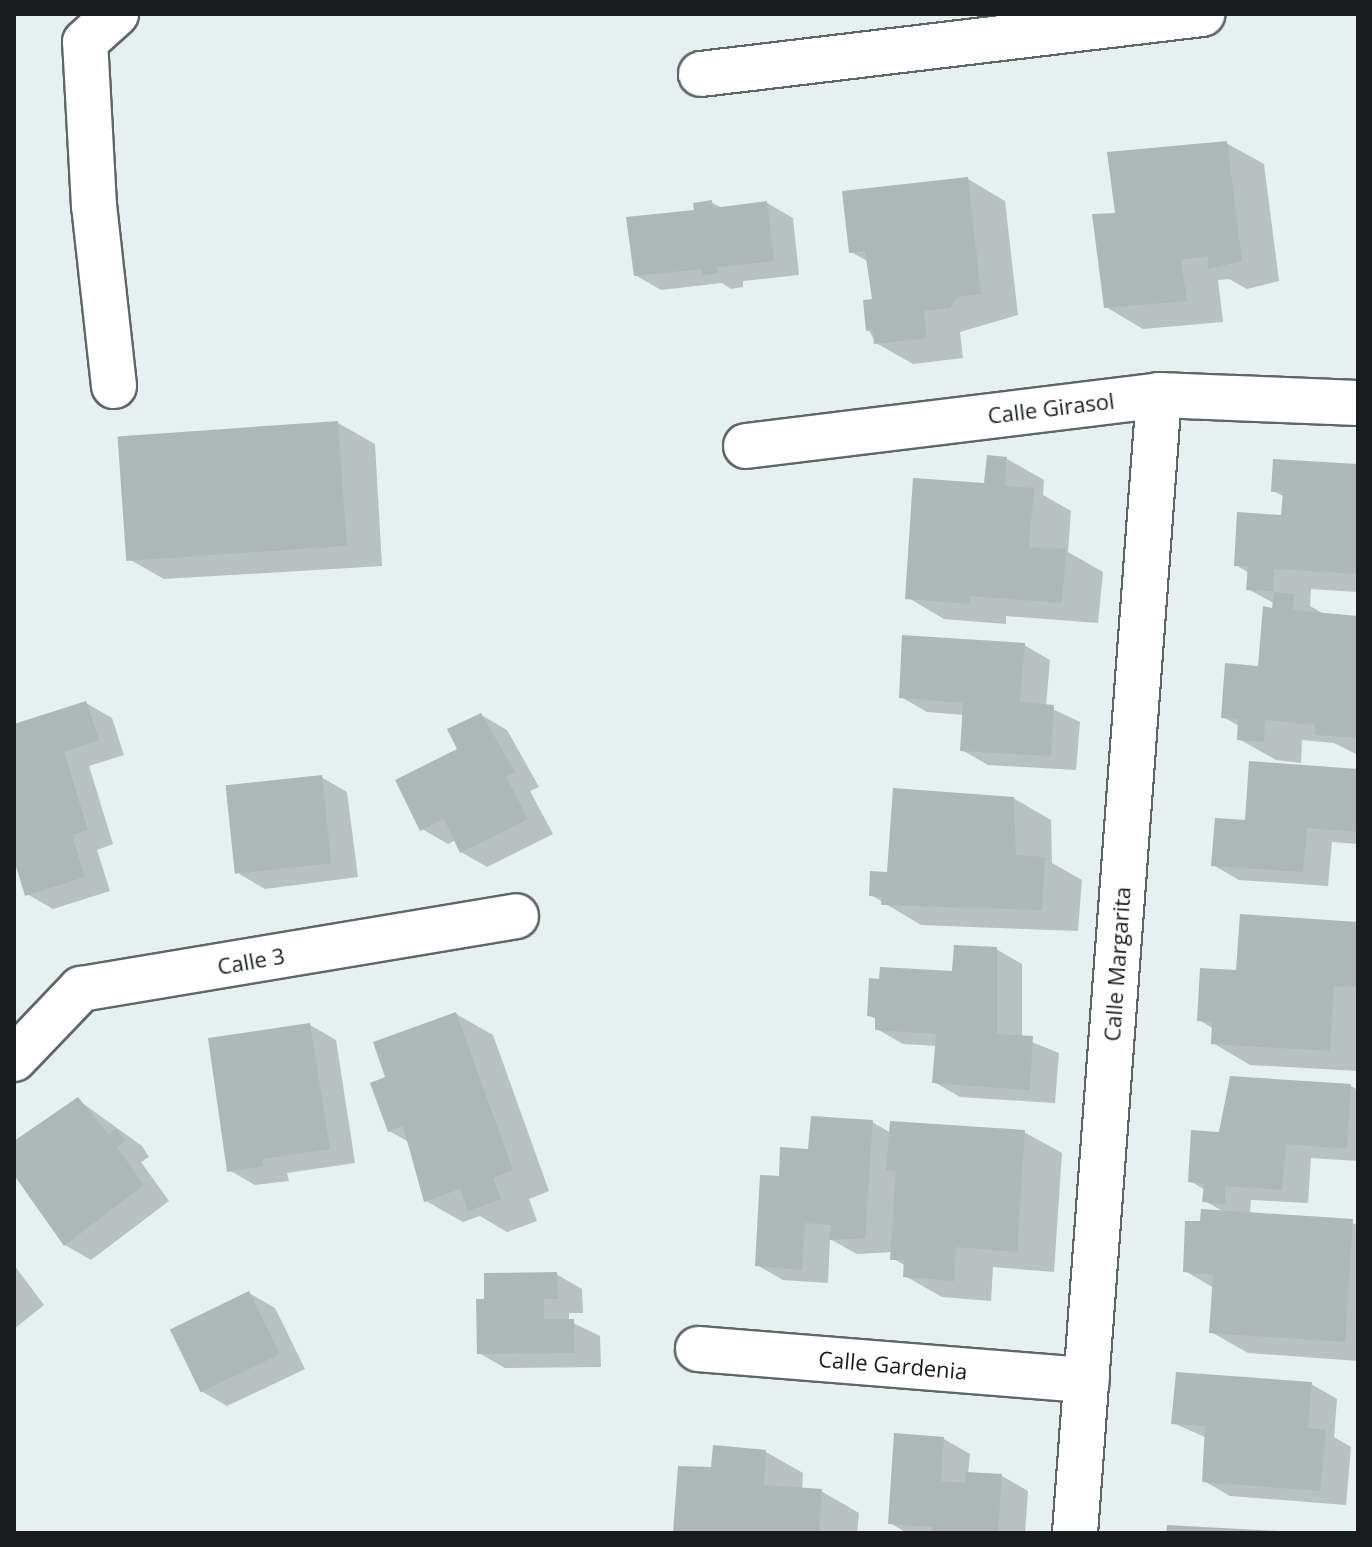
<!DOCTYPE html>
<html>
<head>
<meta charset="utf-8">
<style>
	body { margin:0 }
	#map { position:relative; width:1372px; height:1547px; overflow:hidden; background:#e6f0f0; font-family:"Open Sans",sans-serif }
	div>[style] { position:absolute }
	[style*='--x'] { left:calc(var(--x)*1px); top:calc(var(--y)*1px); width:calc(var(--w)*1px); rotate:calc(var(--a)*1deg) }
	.shadow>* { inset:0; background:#0003 }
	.building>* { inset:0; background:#aeb7b7; transform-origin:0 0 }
	.roads { filter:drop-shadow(2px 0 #5e6666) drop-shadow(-2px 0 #5e6666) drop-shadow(0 2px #5e6666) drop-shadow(0 -2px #5e6666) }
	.minor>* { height:44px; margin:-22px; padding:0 22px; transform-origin:22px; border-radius:22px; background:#fff }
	span { translate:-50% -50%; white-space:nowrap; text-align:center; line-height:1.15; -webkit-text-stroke:8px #fff; paint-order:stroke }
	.street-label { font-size:22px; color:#181c1c }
	.frame { position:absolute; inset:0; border:16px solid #181c1c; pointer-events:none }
</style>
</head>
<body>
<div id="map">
	<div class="shadow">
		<i style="clip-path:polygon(1226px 143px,1264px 164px,1279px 281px,1247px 289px,1229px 279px,1218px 280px,1223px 322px,1143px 329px,1106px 307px,1118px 214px)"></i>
		<i style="clip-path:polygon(968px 179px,1005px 201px,1018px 315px,960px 332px,963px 358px,913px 364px,876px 343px,868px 329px,874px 301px,869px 262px,851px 252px)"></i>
		<i style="clip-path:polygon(711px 202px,724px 209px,767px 203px,793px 218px,799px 275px,743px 281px,743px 287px,731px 289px,722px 283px,661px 290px,635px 275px)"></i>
		<i style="clip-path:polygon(338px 423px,375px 444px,382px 566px,164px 579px,127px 558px)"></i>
		<i style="clip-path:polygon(1007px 459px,1044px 480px,1043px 495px,1071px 511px,1068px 552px,1103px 572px,1098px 623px,1006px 616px,1006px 624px,944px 619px,907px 597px)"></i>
		<i style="clip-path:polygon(1358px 466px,1358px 592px,1311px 589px,1310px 606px,1326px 615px,1358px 618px,1358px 755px,1334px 743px,1302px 740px,1301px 763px,1276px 760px,1239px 739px,1239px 726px,1223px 717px,1260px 668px,1275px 604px,1248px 589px,1249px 573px,1236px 565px,1283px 517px,1285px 497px,1273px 491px)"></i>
		<i style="clip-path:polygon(1024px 645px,1050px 660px,1046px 706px,1080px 722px,1076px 770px,988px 765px,962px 750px,964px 715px,927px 712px,901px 697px)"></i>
		<i style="clip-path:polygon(86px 703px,112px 718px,124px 755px,89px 766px,113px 844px,97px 850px,110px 891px,53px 909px,27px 894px,14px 853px,14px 726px)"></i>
		<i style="clip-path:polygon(481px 715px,507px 730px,539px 787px,530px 791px,553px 834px,487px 867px,461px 852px,456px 840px,448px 844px,422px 829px)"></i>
		<i style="clip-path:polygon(1358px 771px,1358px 844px,1332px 842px,1328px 886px,1239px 880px,1213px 865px,1247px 822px)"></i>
		<i style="clip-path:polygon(321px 777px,347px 792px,358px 877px,265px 889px,239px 874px)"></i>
		<i style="clip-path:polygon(1013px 798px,1051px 820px,1052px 863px,1082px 880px,1078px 931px,921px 925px,871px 895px,888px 874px)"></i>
		<i style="clip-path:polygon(1358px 924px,1358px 1071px,1250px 1065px,1213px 1043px,1214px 1029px,1199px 1020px,1237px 972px)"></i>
		<i style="clip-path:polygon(996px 949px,1022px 964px,1022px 1038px,1059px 1053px,1055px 1103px,960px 1097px,934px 1082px,937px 1046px,903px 1044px,877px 1029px,877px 1020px,869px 1015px)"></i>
		<i style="clip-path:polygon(456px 1014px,493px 1035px,549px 1191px,529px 1199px,537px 1221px,507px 1232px,480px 1216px,463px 1222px,426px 1201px,409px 1142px,389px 1131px)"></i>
		<i style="clip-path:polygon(310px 1025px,336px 1040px,355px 1163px,287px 1173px,289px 1181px,255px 1185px,229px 1170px)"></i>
		<i style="clip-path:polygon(1351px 1086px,1358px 1090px,1358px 1161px,1311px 1158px,1308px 1203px,1251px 1200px,1250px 1214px,1358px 1224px,1358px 1361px,1248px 1353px,1211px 1332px,1214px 1288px,1185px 1271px,1202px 1223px,1224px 1212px,1205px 1201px,1205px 1190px,1190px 1181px,1221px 1134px)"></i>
		<i style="clip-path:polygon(78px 1100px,142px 1146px,149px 1157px,141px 1162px,169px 1201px,91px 1260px,65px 1245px,14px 1172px,14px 1144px)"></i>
		<i style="clip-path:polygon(872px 1122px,891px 1133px,1024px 1132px,1062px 1153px,1054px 1272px,993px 1267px,991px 1301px,942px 1297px,905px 1276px,906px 1266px,892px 1258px,893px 1252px,857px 1254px,830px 1239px,828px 1283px,783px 1280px,757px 1265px,780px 1178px,810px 1151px)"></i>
		<i style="clip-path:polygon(14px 1265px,44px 1305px,14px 1329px)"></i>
		<i style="clip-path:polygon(556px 1274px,582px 1289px,583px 1313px,569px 1313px,569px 1321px,600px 1336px,601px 1367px,505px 1368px,479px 1353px)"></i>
		<i style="clip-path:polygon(249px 1293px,275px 1308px,305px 1369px,227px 1406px,201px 1391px)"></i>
		<i style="clip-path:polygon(1311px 1384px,1337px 1399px,1334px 1437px,1351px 1447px,1346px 1505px,1230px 1496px,1204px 1481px,1207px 1438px,1173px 1423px)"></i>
		<i style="clip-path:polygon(944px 1439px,970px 1454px,968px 1474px,1002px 1476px,1028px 1491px,1025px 1533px,907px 1533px,890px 1523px)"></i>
		<i style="clip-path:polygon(766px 1452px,803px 1473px,802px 1490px,821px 1491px,859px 1513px,857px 1533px,675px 1533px,712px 1469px)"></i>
	</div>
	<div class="building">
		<i style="clip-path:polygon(1227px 141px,1242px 261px,1208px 269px,1208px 256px,1181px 260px,1187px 301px,1104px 308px,1092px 214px,1115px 213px,1107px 152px)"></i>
		<i style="clip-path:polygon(968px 177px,981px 294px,957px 297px,950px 308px,924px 311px,927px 338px,874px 344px,873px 330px,866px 331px,863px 300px,872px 299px,865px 251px,849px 253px,842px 191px)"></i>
		<i style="clip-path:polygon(712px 200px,713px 208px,767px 201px,774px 261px,717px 267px,718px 273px,703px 275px,702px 269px,634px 276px,626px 217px,694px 210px,693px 203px)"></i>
		<i style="left:338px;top:421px;width:125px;height:221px;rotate:86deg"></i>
		<i style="clip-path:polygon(987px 455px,1007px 457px,1005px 486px,1034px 488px,1029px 547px,1066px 549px,1062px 603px,969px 596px,969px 604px,905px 599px,913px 478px,984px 483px)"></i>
		<i style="clip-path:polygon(1273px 459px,1358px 464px,1358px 574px,1274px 569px,1273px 591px,1246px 590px,1248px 566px,1234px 566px,1237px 512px,1281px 515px,1283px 492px,1271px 492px)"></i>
		<i style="clip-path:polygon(1274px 592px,1294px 594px,1293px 610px,1358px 616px,1358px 738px,1315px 735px,1315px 725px,1265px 720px,1264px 742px,1237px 740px,1238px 719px,1221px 718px,1225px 663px,1258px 666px,1263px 606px,1272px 608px)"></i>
		<i style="clip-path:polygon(902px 635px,1025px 643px,1020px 702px,1054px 705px,1051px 756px,960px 751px,963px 703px,899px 698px)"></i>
		<i style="clip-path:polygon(86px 701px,99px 740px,64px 752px,88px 830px,72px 835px,85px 877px,25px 896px,14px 860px,14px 724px)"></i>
		<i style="clip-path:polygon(481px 713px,515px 772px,506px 776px,528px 819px,460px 853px,444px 819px,420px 831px,395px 780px,457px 749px,447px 729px)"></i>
		<i style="clip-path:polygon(1249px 761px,1358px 769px,1358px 832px,1307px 828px,1303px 872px,1211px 866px,1215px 818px,1245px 820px)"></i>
		<i style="left:322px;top:775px;width:89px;height:97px;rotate:84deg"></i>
		<i style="clip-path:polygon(893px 788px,1014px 797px,1016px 855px,1045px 857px,1042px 910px,881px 905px,882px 897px,869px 896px,870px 871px,887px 872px)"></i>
		<i style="clip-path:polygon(1240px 914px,1358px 922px,1358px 987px,1334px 986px,1330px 1051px,1211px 1044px,1212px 1022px,1197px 1021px,1200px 968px,1236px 970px)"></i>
		<i style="clip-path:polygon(954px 945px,997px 947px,997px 1034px,1033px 1036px,1030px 1090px,932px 1083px,936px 1034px,875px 1030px,875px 1017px,867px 1016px,869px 978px,879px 979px,880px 967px,952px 971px)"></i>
		<i style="clip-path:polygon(456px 1012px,513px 1170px,493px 1178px,501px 1199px,468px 1211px,460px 1189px,424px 1202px,403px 1126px,388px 1132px,370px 1083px,385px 1077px,373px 1042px)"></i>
		<i style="clip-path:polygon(310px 1023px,330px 1149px,262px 1159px,264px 1166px,227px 1172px,208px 1038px)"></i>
		<i style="clip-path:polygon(1230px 1076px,1351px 1084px,1347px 1149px,1286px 1144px,1282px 1190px,1225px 1186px,1225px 1204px,1202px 1202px,1204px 1184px,1188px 1182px,1191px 1130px,1219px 1132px)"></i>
		<i style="clip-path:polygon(78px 1097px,108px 1134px,116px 1129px,125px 1141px,117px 1147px,144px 1185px,64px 1246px,14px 1175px,14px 1141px)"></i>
		<i style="clip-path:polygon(811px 1116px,873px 1120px,865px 1238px,829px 1240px,831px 1225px,805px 1223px,802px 1270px,755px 1266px,760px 1175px,779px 1176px,780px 1147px,808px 1149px)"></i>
		<i style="clip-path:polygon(890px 1121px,1025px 1130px,1017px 1252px,956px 1247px,954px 1281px,903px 1277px,904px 1260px,890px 1260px,896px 1171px,886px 1170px)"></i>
		<i style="clip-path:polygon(1201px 1209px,1353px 1219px,1345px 1342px,1209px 1333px,1213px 1275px,1183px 1272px,1185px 1221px,1200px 1221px)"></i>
		<i style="clip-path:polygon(557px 1272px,558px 1299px,544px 1299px,544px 1319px,574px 1319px,575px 1353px,477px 1354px,476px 1299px,484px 1299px,484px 1273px)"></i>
		<i style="left:249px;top:1291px;width:70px;height:88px;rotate:64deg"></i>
		<i style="clip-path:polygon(1176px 1372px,1312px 1382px,1308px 1428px,1326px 1430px,1320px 1491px,1202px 1482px,1205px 1426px,1171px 1424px)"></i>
		<i style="clip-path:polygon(894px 1433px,944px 1437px,941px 1481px,965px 1483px,966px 1472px,1002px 1474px,998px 1533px,932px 1533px,933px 1527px,888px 1524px)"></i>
		<i style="clip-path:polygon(713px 1445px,766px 1450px,764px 1485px,822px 1489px,819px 1533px,673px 1533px,678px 1466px,711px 1467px)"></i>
		<i style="clip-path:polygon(1167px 1525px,1278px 1531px,1278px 1533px,1166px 1533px)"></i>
	</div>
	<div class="roads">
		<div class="minor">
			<i style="--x:701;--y:74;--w:505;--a:-6.83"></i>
			<i style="--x:114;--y:386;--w:181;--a:-96.3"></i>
			<i style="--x:94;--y:206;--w:164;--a:-93.1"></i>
			<i style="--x:85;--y:42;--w:42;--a:-42.1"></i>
			<i style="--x:746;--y:446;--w:416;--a:-7"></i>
			<i style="--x:1159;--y:395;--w:199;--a:2.3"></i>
			<i style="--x:14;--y:1059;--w:97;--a:-46.3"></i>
			<i style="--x:81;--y:989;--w:441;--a:-9.5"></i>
			<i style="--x:698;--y:1349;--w:390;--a:4.6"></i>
			<i style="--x:1075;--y:1533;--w:1141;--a:-85.78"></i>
		</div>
	</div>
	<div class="street-label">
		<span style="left:1051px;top:408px;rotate:-7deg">Calle Girasol</span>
		<span style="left:251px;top:961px;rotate:-10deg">Calle 3</span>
		<span style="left:1117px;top:964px;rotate:-86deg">Calle Margarita</span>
		<span style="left:893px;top:1365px;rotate:5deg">Calle Gardenia</span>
	</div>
	<div class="frame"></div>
</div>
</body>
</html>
